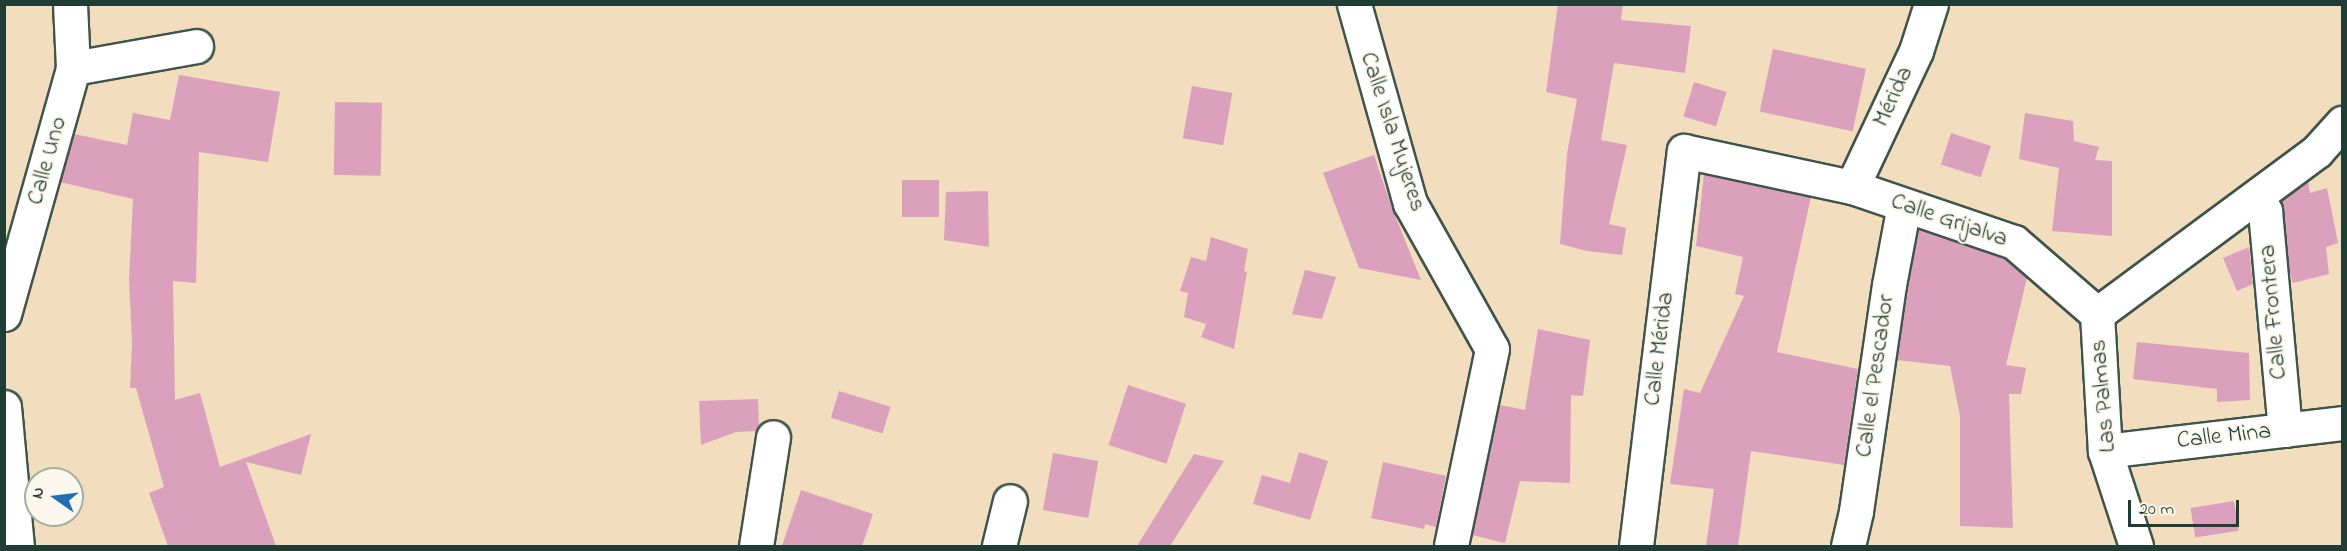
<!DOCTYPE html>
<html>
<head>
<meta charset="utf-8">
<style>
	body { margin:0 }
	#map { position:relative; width:2347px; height:551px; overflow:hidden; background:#f2debf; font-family:"Indie Flower",sans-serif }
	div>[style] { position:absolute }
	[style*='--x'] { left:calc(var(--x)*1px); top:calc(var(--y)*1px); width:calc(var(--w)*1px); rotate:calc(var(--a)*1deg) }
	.building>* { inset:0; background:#dba1bc; transform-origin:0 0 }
	.roads { filter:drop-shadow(2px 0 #3f5549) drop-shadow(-2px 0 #3f5549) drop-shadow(0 2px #3f5549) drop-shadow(0 -2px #3f5549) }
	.street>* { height:33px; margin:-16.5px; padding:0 16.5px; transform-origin:16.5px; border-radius:16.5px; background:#fff }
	span { translate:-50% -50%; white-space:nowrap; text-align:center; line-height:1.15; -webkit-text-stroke:4.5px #fbf7ec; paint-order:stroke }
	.street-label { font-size:24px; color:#1f3d34 }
	.frame { position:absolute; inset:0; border:6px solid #1f3d34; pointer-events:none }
	.north { position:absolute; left:24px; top:467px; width:60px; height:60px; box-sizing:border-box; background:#fbf7ec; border:2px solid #a3ada2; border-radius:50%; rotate:284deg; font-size:16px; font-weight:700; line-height:24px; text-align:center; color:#1f3d34 }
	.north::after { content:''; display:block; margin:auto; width:21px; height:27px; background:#1f6fb2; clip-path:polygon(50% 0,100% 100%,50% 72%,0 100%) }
	.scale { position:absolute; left:2128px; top:500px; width:111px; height:27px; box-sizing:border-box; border:3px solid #1f3d34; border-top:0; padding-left:8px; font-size:18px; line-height:21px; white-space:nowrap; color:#1f3d34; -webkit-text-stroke:4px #fbf7ec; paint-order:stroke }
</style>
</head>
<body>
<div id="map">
	<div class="building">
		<i style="clip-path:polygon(1558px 4px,1623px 4px,1621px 20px,1691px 26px,1685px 73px,1614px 63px,1601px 140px,1627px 145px,1609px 224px,1626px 228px,1622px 255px,1587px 251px,1560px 244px,1567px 154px,1577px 99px,1546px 92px)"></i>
		<i style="left:1773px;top:49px;width:95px;height:64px;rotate:12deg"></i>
		<i style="clip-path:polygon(179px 75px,280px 92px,268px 162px,199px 152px,196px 283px,173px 281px,175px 400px,200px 393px,220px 467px,311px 434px,301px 475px,246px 462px,276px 546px,168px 546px,149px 493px,164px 487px,136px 388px,130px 388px,132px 343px,129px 279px,133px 199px,60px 182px,74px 134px,127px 145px,133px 113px,170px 120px)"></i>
		<i style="left:1694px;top:82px;width:34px;height:36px;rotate:17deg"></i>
		<i style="left:1192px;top:86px;width:41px;height:53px;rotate:10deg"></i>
		<i style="left:335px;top:102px;width:47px;height:73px;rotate:1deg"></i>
		<i style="clip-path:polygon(2025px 113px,2073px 121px,2074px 141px,2099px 147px,2095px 160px,2112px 161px,2112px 236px,2052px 231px,2059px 168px,2019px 159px)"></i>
		<i style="left:1951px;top:133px;width:42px;height:33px;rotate:18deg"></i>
		<i style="clip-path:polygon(1374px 155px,1392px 208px,1421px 280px,1359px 268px,1323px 173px)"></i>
		<i style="clip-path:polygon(1704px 174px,1811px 197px,1777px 352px,1858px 369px,1844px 465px,1751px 451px,1738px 546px,1706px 546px,1714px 489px,1670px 484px,1684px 389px,1700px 393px,1744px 296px,1735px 294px,1743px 257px,1696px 246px)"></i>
		<i style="left:939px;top:180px;width:37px;height:37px;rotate:90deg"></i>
		<i style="clip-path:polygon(2308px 181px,2310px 193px,2327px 188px,2338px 243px,2326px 247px,2329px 274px,2293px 283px,2289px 269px,2281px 201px)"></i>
		<i style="clip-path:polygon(988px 191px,989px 247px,944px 240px,946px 192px)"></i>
		<i style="clip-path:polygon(1918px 229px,2004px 259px,2027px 278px,2006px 365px,2026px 368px,2021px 394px,2009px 394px,2013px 528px,1960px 526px,1960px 416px,1950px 366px,1897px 360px)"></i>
		<i style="clip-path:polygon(1211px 237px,1248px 249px,1244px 271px,1247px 272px,1234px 349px,1201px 337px,1206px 324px,1184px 317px,1188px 293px,1180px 291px,1191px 257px,1206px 261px)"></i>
		<i style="clip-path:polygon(2249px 247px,2253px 284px,2237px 291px,2223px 258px)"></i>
		<i style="clip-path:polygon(1305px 270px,1336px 277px,1322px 319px,1292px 314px)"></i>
		<i style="clip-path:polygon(1538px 329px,1590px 340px,1583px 396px,1571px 395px,1570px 483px,1520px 481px,1505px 543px,1472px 535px,1500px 405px,1525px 410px)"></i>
		<i style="clip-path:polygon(2137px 342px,2249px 353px,2250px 400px,2217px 402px,2217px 389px,2133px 379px)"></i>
		<i style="left:1128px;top:385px;width:61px;height:63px;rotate:18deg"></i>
		<i style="left:839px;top:391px;width:54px;height:28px;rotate:17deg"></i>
		<i style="clip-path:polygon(758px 399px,759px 425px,756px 431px,736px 432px,701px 445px,699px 401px)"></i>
		<i style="clip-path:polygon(1299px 452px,1328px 461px,1310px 520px,1253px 504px,1262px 475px,1290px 483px)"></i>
		<i style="left:1053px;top:453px;width:46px;height:58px;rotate:10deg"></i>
		<i style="clip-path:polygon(1194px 454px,1224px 461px,1170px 546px,1137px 546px)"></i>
		<i style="clip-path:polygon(1383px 462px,1446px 476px,1436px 527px,1425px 524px,1424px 529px,1371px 518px)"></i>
		<i style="clip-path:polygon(801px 490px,873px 514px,862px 546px,782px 546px)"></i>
		<i style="left:2234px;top:501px;width:30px;height:44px;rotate:81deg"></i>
	</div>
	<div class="roads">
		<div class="street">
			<i style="--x:1354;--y:4;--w:207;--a:74.3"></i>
			<i style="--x:1410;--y:203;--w:167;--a:60.7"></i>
			<i style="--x:1492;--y:349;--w:201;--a:101.8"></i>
			<i style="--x:73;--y:68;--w:125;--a:-10.1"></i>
			<i style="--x:1852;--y:187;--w:150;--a:-64.8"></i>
			<i style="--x:1916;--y:51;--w:49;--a:-72.3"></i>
			<i style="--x:2256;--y:197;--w:17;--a:57"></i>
			<i style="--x:2265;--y:211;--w:220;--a:84.8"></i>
			<i style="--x:4;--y:314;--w:255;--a:-74.3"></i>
			<i style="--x:73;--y:68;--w:64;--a:-92.7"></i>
			<i style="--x:2097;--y:314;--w:137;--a:86.7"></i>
			<i style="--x:2105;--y:451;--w:100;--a:71.9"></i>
			<i style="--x:4;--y:407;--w:140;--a:84.7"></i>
			<i style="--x:2105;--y:451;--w:239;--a:-6.7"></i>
			<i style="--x:756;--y:546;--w:110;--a:-81.1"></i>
			<i style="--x:999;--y:546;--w:46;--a:-76.3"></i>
			<i style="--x:1636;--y:546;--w:398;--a:-83.1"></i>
			<i style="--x:1684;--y:151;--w:172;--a:12.1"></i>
			<i style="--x:1852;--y:187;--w:171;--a:18.8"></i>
			<i style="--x:2014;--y:242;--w:110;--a:40.9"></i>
			<i style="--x:2097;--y:314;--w:274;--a:-36.5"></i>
			<i style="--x:2317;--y:151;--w:38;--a:-48"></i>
			<i style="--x:1848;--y:546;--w:36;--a:-77"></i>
			<i style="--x:1856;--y:511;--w:228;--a:-81.7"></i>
			<i style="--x:1889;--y:285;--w:81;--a:-79.4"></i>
		</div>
	</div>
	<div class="street-label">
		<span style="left:1894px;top:97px;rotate:-65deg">Mérida</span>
		<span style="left:1392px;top:132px;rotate:72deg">Calle Isla Mujeres</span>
		<span style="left:48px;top:161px;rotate:-74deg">Calle Uno</span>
		<span style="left:1949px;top:221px;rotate:19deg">Calle Grijalva</span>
		<span style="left:2274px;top:312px;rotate:-95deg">Calle Frontera</span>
		<span style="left:1660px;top:349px;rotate:-83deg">Calle Mérida</span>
		<span style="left:1876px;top:376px;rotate:-82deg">Calle el Pescador</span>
		<span style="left:2104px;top:396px;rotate:-95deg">Las Palmas</span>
		<span style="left:2224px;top:437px;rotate:-6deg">Calle Mina</span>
	</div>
	<div class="frame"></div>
	<div class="north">N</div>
	<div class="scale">20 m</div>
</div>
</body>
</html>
